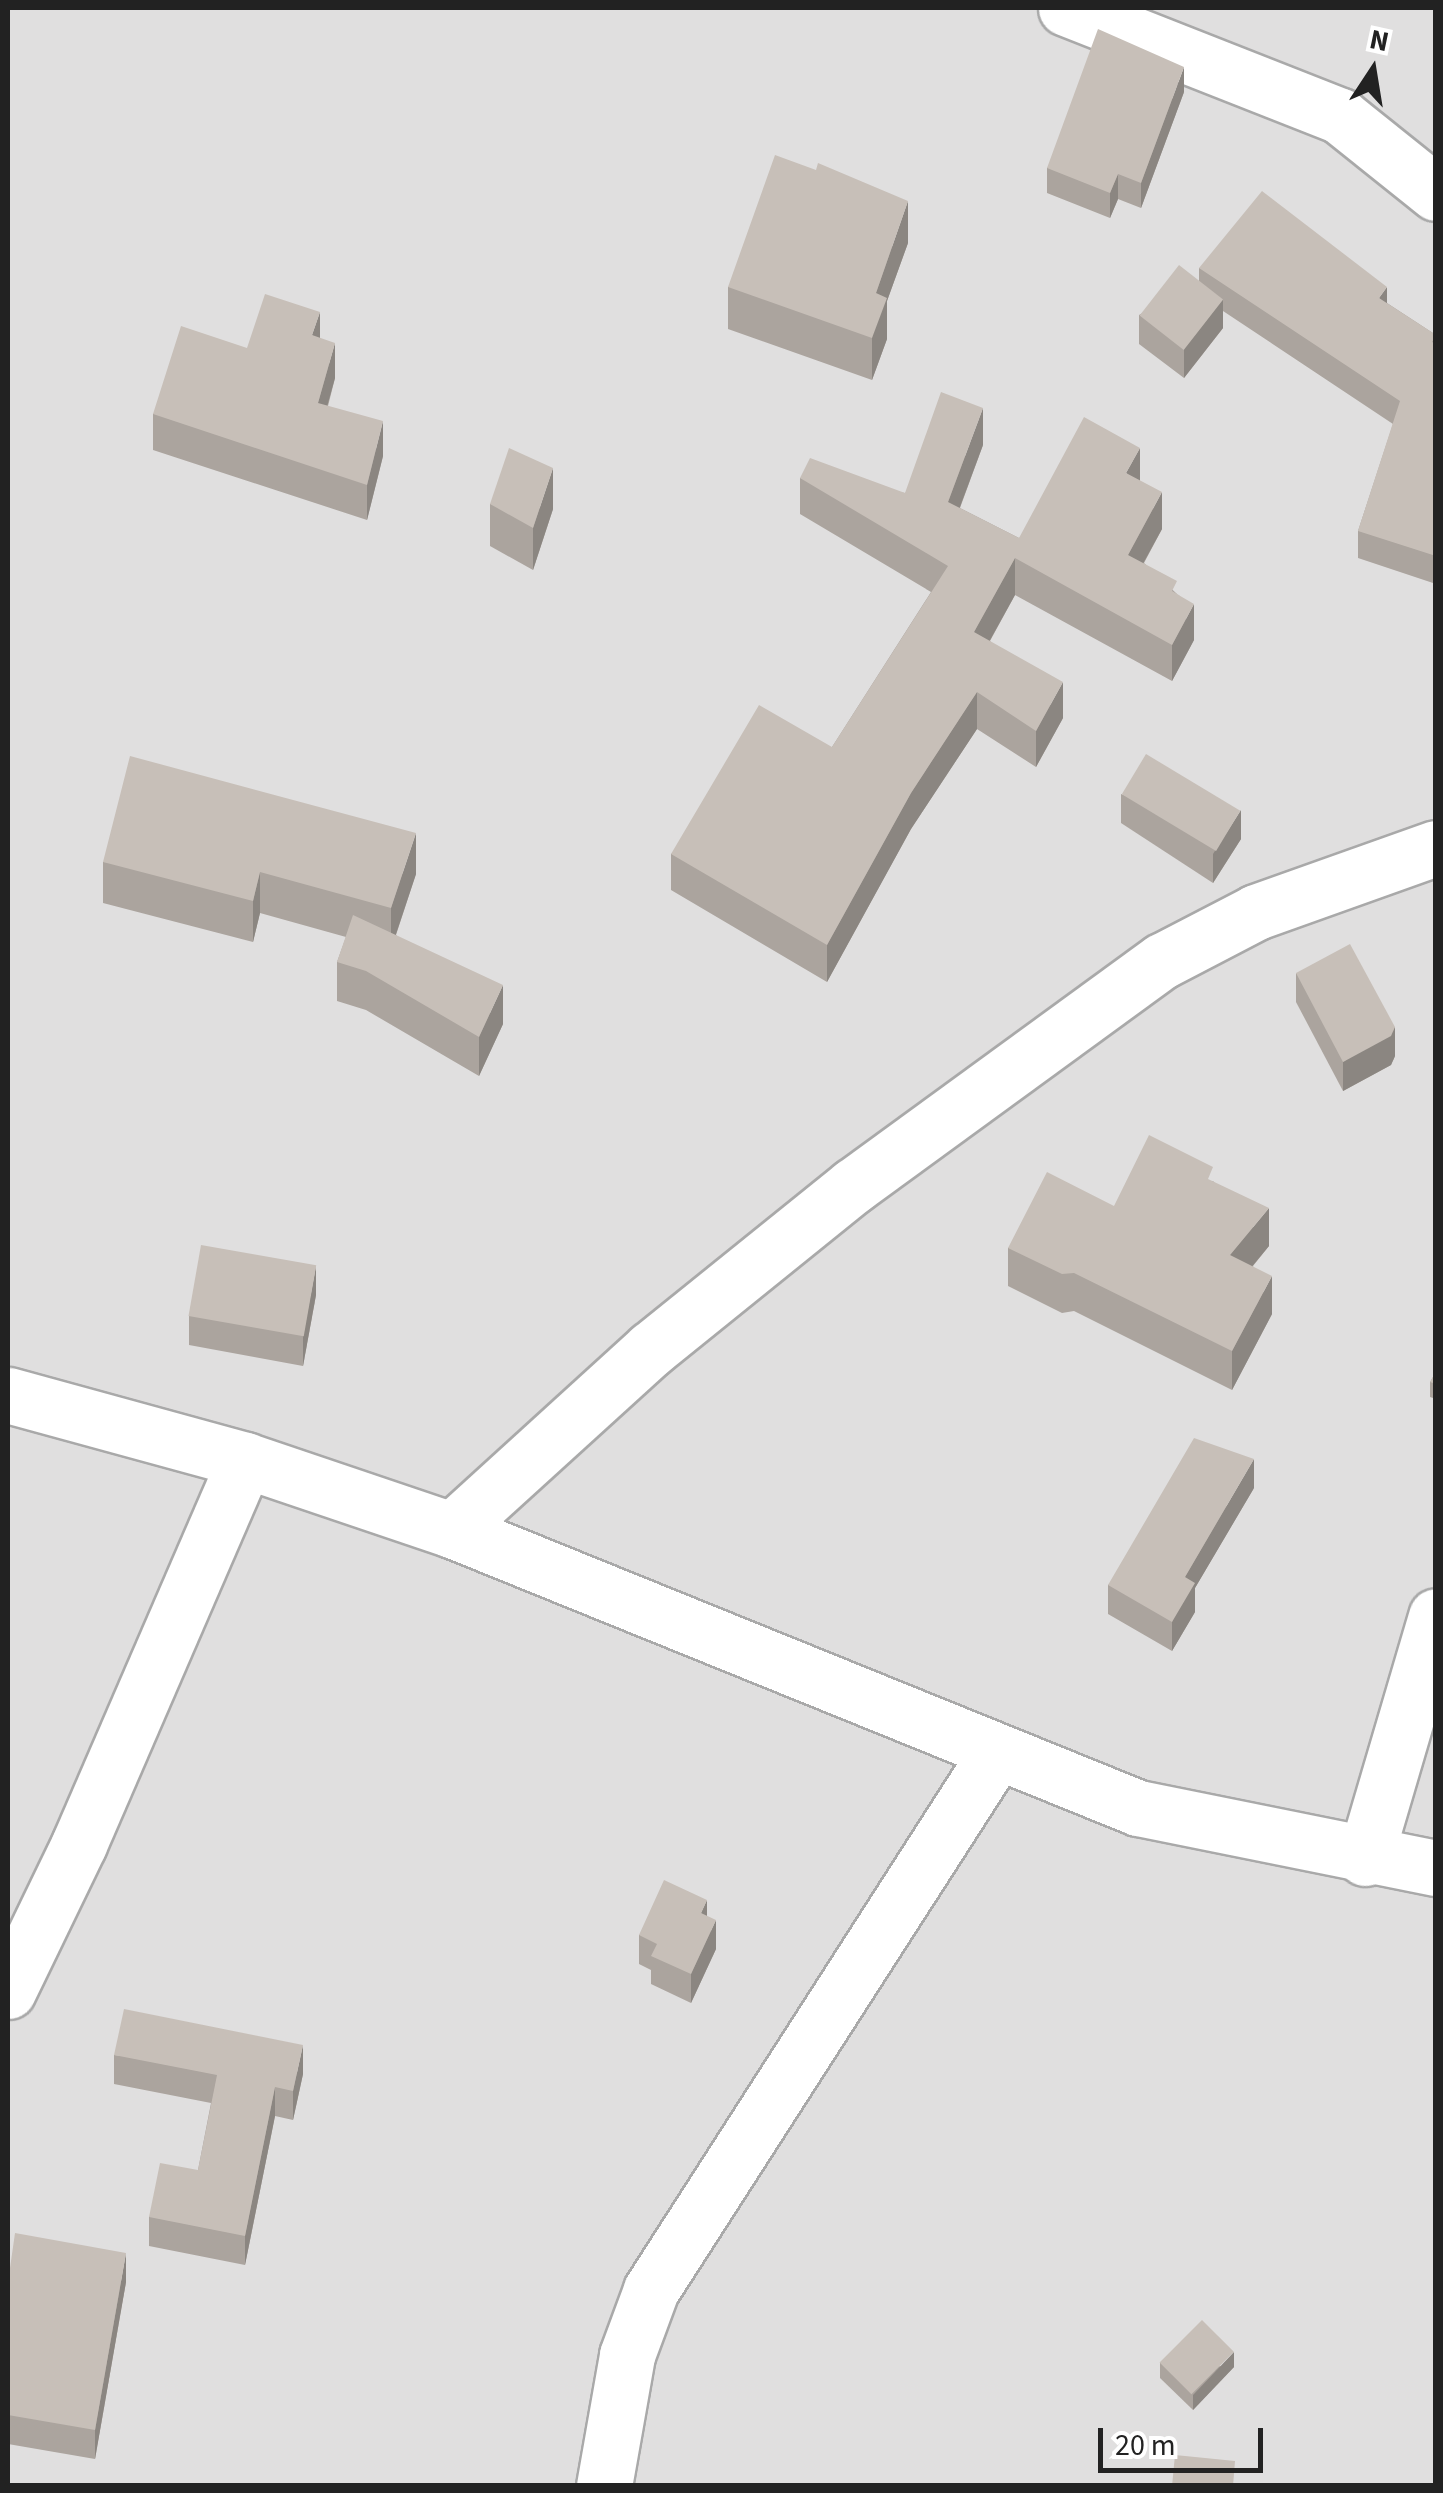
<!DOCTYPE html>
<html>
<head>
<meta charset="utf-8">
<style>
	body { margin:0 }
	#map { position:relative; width:1443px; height:2493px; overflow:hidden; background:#f2efe9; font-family:"Source Sans 3",sans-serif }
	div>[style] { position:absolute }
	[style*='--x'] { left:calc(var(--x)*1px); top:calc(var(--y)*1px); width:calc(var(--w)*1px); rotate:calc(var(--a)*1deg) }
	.residential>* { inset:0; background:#e0dfdf; transform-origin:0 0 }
	.roads { filter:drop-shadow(2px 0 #a9a9a9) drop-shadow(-2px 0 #a9a9a9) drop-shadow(0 2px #a9a9a9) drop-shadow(0 -2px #a9a9a9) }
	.street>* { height:55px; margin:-27.5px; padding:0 27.5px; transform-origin:27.5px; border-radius:27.5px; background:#fff }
	.wall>* { inset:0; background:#aba49e }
	.shaded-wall>* { inset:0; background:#8b8681 }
	.building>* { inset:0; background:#c7bfb8; transform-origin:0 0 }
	span { translate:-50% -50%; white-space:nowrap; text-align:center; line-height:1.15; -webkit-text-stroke:10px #fff; paint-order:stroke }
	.frame { position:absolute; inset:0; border:10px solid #222; pointer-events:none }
	.north { position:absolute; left:1323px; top:20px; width:100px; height:100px; -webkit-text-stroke:8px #fff; paint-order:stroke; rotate:12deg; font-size:28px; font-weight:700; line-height:40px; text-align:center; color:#222 }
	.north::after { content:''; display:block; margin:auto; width:35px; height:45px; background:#222; clip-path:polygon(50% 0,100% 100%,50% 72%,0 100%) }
	.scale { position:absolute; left:1098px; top:2428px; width:165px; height:45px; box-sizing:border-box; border:5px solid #222; border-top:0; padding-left:12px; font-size:30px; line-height:35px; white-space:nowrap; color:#222; -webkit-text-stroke:8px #fff; paint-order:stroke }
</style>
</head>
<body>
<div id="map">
	<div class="residential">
		<i style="left:8px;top:8px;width:1427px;height:2477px"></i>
	</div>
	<div class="roads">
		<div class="street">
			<i style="--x:1066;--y:8;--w:295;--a:21.5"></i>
			<i style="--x:1340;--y:116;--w:123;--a:38.7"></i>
			<i style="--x:8;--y:1395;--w:246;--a:15.3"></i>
			<i style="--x:245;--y:1460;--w:219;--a:18.7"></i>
			<i style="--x:452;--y:1530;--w:740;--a:22.06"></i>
			<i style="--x:1138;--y:1808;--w:304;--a:11.4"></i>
			<i style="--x:452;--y:1530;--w:269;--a:-42.3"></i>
			<i style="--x:651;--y:1349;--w:260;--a:-38.9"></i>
			<i style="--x:853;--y:1186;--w:382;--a:-36.1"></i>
			<i style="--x:1162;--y:961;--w:106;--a:-27.5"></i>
			<i style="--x:1256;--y:912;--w:191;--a:-19.6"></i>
			<i style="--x:1365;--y:1858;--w:252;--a:-73.6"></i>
			<i style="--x:8;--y:1991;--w:163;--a:-64.2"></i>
			<i style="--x:79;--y:1844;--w:418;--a:-66.6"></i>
			<i style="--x:604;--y:2486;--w:133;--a:-80"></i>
			<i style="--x:627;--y:2355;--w:69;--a:-69.7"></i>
			<i style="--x:651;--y:2290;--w:636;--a:-57.26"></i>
		</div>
	</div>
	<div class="wall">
		<i style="clip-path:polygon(1184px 92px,1141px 208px,1118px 199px,1110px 218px,1047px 193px,1047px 168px)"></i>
		<i style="clip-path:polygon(908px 243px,887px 301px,887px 339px,872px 380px,728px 329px,728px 287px)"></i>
		<i style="clip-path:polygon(1199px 268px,1387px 303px,1436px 335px,1436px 584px,1358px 558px,1358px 531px,1393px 424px,1223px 311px,1223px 328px,1184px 378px,1139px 344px,1139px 315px,1199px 281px)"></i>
		<i style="clip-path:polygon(320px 338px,335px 378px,328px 406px,383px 456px,367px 520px,153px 450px,153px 414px,247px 348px)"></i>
		<i style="clip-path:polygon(983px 445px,960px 508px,1019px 538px,1140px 481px,1162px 529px,1144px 563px,1177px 594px,1194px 640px,1172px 681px,1015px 595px,990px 641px,1063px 718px,1036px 767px,977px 729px,911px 829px,827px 982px,671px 890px,671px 854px,832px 747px,931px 592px,800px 514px,800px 478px,905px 493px)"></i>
		<i style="clip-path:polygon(490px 504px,553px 509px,533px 570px,490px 546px)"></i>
		<i style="clip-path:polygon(1121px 794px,1241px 839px,1213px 883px,1121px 823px)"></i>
		<i style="clip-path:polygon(103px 862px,416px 874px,396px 935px,503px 1024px,479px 1076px,366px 1010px,337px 1001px,337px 962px,346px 937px,260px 913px,253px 942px,103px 903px)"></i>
		<i style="clip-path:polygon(1296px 973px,1395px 1056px,1391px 1065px,1343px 1091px,1296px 1002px)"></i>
		<i style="clip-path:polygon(1213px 1181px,1269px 1246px,1253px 1266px,1272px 1314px,1232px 1390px,1074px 1311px,1062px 1313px,1008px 1286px,1008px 1248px,1114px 1206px)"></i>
		<i style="clip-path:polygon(316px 1295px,303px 1366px,189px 1345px,189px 1316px)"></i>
		<i style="clip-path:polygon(1436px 1372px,1436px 1399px,1430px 1397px,1430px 1382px)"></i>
		<i style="clip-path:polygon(1254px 1488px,1195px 1588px,1195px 1612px,1172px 1651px,1108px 1614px,1108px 1585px)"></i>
		<i style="clip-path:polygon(707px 1916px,716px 1949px,691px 2003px,651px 1984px,651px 1970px,639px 1964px,639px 1935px)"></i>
		<i style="clip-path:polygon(114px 2055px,303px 2074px,293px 2120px,275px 2116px,245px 2265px,149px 2246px,149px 2217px,198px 2170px,211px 2103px,114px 2084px)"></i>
		<i style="clip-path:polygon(8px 2282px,126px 2282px,95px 2459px,8px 2444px)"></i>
		<i style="clip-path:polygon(1160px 2363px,1234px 2367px,1193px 2410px,1160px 2378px)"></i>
	</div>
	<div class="shaded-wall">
		<i style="clip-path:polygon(1184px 67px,1184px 92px,1141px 208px,1141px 183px)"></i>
		<i style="clip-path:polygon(1118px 174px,1118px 199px,1110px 218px,1110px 193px)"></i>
		<i style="clip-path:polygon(908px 201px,908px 243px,887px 301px,887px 339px,872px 380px,872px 338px,876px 293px)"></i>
		<i style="clip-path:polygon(1387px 287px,1387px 314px,1379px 298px)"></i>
		<i style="clip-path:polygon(1223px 299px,1223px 328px,1184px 378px,1184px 349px)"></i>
		<i style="clip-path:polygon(320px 312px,320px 348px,312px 335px)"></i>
		<i style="clip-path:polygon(335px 343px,335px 378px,318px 439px,318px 403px)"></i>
		<i style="clip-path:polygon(983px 408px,983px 445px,948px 539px,948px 502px)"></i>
		<i style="clip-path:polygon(383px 421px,383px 456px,367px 520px,367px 485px)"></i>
		<i style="clip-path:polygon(1140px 448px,1140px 485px,1126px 473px)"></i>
		<i style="clip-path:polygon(553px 468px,553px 509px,533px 570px,533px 528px)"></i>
		<i style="clip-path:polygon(1162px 492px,1162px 529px,1128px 591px,1128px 555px)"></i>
		<i style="clip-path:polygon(1015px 558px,1015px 595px,974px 669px,974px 632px)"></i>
		<i style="clip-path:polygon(1194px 604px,1194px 640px,1172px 681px,1172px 645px)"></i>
		<i style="clip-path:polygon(1063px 682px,1063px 718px,1036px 767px,1036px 731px)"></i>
		<i style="clip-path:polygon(977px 692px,977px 729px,911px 829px,827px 982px,827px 945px,911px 793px)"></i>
		<i style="clip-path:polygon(1241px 810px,1241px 839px,1213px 883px,1213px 854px)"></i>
		<i style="clip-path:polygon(416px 833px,416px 874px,391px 949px,391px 908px)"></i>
		<i style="clip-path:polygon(260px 872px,260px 913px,253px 942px,253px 901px)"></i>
		<i style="clip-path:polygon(503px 985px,503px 1024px,479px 1076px,479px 1037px)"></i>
		<i style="clip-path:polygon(1395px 1027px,1395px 1056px,1391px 1065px,1343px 1091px,1343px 1062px)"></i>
		<i style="clip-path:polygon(1269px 1208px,1269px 1246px,1230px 1293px,1230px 1255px)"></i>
		<i style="clip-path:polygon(316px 1266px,316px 1295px,303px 1366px,303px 1337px)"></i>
		<i style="clip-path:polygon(1272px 1276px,1272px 1314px,1232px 1390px,1232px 1351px)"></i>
		<i style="clip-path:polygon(1254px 1459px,1254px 1488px,1195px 1588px,1195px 1612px,1172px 1651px,1172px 1622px,1185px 1577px)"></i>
		<i style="clip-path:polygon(707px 1900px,707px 1929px,701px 1913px)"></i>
		<i style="clip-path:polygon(716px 1920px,716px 1949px,691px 2003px,691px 1974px)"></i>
		<i style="clip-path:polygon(303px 2045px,303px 2074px,293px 2120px,293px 2091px)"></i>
		<i style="clip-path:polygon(275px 2087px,275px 2116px,245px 2265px,245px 2236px)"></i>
		<i style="clip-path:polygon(126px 2253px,126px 2282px,95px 2459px,95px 2430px)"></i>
		<i style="clip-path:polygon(1234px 2352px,1234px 2367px,1193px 2410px,1193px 2395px)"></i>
	</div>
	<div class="building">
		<i style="clip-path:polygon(1098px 29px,1184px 67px,1141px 183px,1118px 174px,1110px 193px,1047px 168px)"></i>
		<i style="clip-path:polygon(775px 155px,816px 170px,818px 163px,908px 201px,876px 293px,887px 298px,872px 338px,728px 287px)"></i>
		<i style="clip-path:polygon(1262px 191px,1387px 287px,1379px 298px,1436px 335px,1432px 342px,1436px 344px,1436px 556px,1358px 531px,1400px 401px,1199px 268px)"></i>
		<i style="left:1179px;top:265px;width:56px;height:64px;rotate:38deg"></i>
		<i style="clip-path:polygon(265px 294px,320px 312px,312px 335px,335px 343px,318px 403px,383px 421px,367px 485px,153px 414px,181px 326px,247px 348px)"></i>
		<i style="clip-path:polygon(941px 392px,983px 408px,948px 502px,1019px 538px,1084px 417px,1140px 448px,1126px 473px,1162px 492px,1128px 555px,1177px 581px,1172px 591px,1194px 604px,1172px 645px,1015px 558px,974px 632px,1063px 682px,1036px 731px,977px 692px,911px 793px,827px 945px,671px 854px,759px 705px,832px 747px,948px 566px,800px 478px,810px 458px,905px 493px)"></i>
		<i style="clip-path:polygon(509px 448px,553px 468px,533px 528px,490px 504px)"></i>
		<i style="left:1146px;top:754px;width:110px;height:47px;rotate:31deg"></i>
		<i style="clip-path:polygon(130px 756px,416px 833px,391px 908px,260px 872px,253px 901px,103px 862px)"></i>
		<i style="clip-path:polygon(353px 915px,503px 985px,479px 1037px,366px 971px,337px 962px)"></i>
		<i style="clip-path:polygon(1350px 944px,1395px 1027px,1391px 1036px,1343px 1062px,1296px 973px)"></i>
		<i style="clip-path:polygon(1149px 1135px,1213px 1167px,1208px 1179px,1269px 1208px,1230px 1255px,1272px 1276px,1232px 1351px,1074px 1273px,1062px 1274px,1008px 1248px,1047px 1172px,1114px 1206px)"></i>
		<i style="left:201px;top:1245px;width:117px;height:72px;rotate:10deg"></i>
		<i style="clip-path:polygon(1436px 1372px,1436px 1384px,1430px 1382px)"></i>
		<i style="clip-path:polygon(1194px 1438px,1254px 1459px,1185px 1577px,1195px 1583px,1172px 1622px,1108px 1585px)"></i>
		<i style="clip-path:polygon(664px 1880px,707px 1900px,701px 1913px,716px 1920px,691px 1974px,651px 1956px,657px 1944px,639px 1935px)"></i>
		<i style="clip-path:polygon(124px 2009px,303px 2045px,293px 2091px,275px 2087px,245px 2236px,149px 2217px,160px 2163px,198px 2170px,217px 2075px,114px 2055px)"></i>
		<i style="clip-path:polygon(15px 2233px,126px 2253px,95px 2430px,8px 2415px,8px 2282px)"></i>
		<i style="left:1202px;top:2320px;width:45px;height:60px;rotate:45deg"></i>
		<i style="clip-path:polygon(1175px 2455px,1235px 2461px,1233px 2486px,1172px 2486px)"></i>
	</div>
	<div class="frame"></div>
	<div class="north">N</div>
	<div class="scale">20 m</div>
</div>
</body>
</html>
